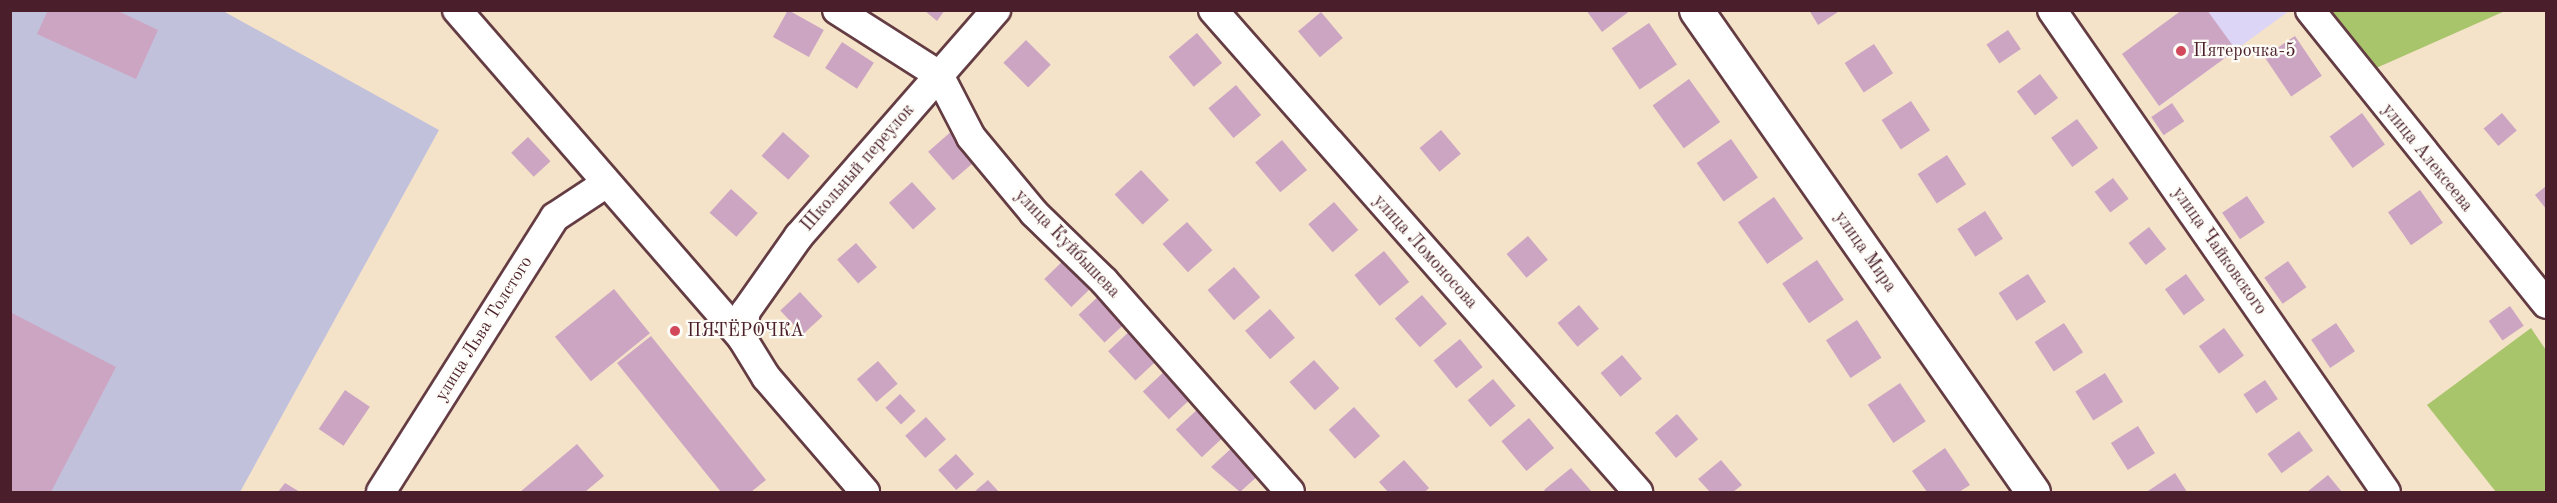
<!DOCTYPE html>
<html>
<head>
<meta charset="utf-8">
<style>
	body { margin:0 }
	#map { position:relative; width:2557px; height:503px; overflow:hidden; background:#f5e3c9; font-family:"Old Standard TT",serif }
	div>[style] { position:absolute }
	[style*='--x'] { left:calc(var(--x)*1px); top:calc(var(--y)*1px); width:calc(var(--w)*1px); rotate:calc(var(--a)*1deg) }
	.built>* { inset:0; background:#dcd5f6 }
	.industrial>* { inset:0; background:#c2c1dc }
	.green>* { inset:0; background:#a8c56c }
	.building>* { inset:0; background:#cca5c3; transform-origin:0 0 }
	.roads { filter:drop-shadow(2px 0 #643c43) drop-shadow(-2px 0 #643c43) drop-shadow(0 2px #643c43) drop-shadow(0 -2px #643c43) }
	.minor>* { height:28px; margin:-14px; padding:0 14px; transform-origin:14px; border-radius:14px; background:#fff }
	.major>* { height:33px; margin:-16.5px; padding:0 16.5px; transform-origin:16.5px; border-radius:16.5px; background:#fff }
	.dots>* { width:16px; height:16px; translate:-50% -50%; box-sizing:border-box; border:3px solid #fdfcf7; border-radius:50% }
	span { translate:-50% -50%; white-space:nowrap; text-align:center; line-height:1.15; -webkit-text-stroke:4.5px #fdfcf7; paint-order:stroke }
	.poi-label { font-size:18px; color:#4a1f2b }
	.left { translate:0 -50%; text-align:left }
	.street-label { font-size:18px; color:#4a1f2b }
	.frame { position:absolute; inset:0; border:12px solid #4a1f2b; pointer-events:none }
</style>
</head>
<body>
<div id="map">
	<div class="built">
		<i style="clip-path:polygon(2182px 11px,2289px 11px,2159px 106px)"></i>
	</div>
	<div class="industrial">
		<i style="clip-path:polygon(10px 11px,223px 11px,439px 130px,240px 492px,11px 492px)"></i>
	</div>
	<div class="green">
		<i style="clip-path:polygon(2329px 11px,2505px 11px,2374px 69px)"></i>
		<i style="clip-path:polygon(2531px 328px,2546px 350px,2546px 492px,2496px 492px,2427px 405px)"></i>
	</div>
	<div class="building">
		<i style="clip-path:polygon(48px 10px,116px 10px,158px 30px,136px 79px,37px 34px)"></i>
		<i style="left:788px;top:10px;width:41px;height:31px;rotate:29deg"></i>
		<i style="clip-path:polygon(924px 10px,945px 10px,937px 21px)"></i>
		<i style="clip-path:polygon(1586px 10px,1631px 10px,1602px 32px)"></i>
		<i style="clip-path:polygon(1809px 10px,1841px 10px,1818px 25px)"></i>
		<i style="clip-path:polygon(2182px 10px,2207px 10px,2236px 50px,2159px 106px,2122px 54px)"></i>
		<i style="left:1321px;top:12px;width:34px;height:30px;rotate:50deg"></i>
		<i style="left:1649px;top:23px;width:50px;height:45px;rotate:56deg"></i>
		<i style="left:2008px;top:30px;width:23px;height:26px;rotate:56deg"></i>
		<i style="left:1197px;top:33px;width:39px;height:37px;rotate:50deg"></i>
		<i style="left:2295px;top:36px;width:48px;height:37px;rotate:56deg"></i>
		<i style="left:1026px;top:40px;width:35px;height:32px;rotate:45deg"></i>
		<i style="left:842px;top:42px;width:38px;height:31px;rotate:33deg"></i>
		<i style="left:1874px;top:44px;width:35px;height:35px;rotate:57deg"></i>
		<i style="left:2040px;top:74px;width:30px;height:29px;rotate:53deg"></i>
		<i style="left:1689px;top:79px;width:53px;height:45px;rotate:54deg"></i>
		<i style="left:1236px;top:85px;width:39px;height:36px;rotate:50deg"></i>
		<i style="left:1911px;top:101px;width:35px;height:35px;rotate:57deg"></i>
		<i style="left:2172px;top:103px;width:22px;height:25px;rotate:56deg"></i>
		<i style="left:2362px;top:113px;width:39px;height:40px;rotate:54deg"></i>
		<i style="left:2502px;top:113px;width:23px;height:24px;rotate:50deg"></i>
		<i style="left:2077px;top:119px;width:36px;height:32px;rotate:54deg"></i>
		<i style="left:953px;top:130px;width:38px;height:33px;rotate:49deg"></i>
		<i style="left:1441px;top:130px;width:31px;height:28px;rotate:50deg"></i>
		<i style="left:783px;top:132px;width:36px;height:32px;rotate:42deg"></i>
		<i style="left:528px;top:137px;width:33px;height:23px;rotate:47deg"></i>
		<i style="left:1731px;top:139px;width:47px;height:42px;rotate:55deg"></i>
		<i style="left:1282px;top:140px;width:39px;height:35px;rotate:50deg"></i>
		<i style="left:1947px;top:155px;width:35px;height:35px;rotate:57deg"></i>
		<i style="left:1141px;top:170px;width:41px;height:36px;rotate:47deg"></i>
		<i style="left:2113px;top:178px;width:26px;height:23px;rotate:53deg"></i>
		<i style="left:912px;top:182px;width:36px;height:31px;rotate:48deg"></i>
		<i style="clip-path:polygon(2546px 186px,2546px 209px,2535px 195px)"></i>
		<i style="left:731px;top:189px;width:36px;height:32px;rotate:42deg"></i>
		<i style="left:2420px;top:190px;width:40px;height:39px;rotate:55deg"></i>
		<i style="left:2247px;top:196px;width:32px;height:30px;rotate:56deg"></i>
		<i style="left:1774px;top:197px;width:51px;height:44px;rotate:55deg"></i>
		<i style="left:1334px;top:202px;width:37px;height:34px;rotate:49deg"></i>
		<i style="left:1985px;top:211px;width:33px;height:33px;rotate:57deg"></i>
		<i style="left:1187px;top:222px;width:38px;height:33px;rotate:48deg"></i>
		<i style="left:2149px;top:227px;width:28px;height:26px;rotate:52deg"></i>
		<i style="left:1528px;top:236px;width:31px;height:28px;rotate:50deg"></i>
		<i style="left:856px;top:243px;width:32px;height:25px;rotate:49deg"></i>
		<i style="left:1384px;top:251px;width:40px;height:38px;rotate:51deg"></i>
		<i style="left:1068px;top:256px;width:39px;height:33px;rotate:46deg"></i>
		<i style="left:1817px;top:260px;width:48px;height:42px;rotate:56deg"></i>
		<i style="left:2288px;top:261px;width:32px;height:29px;rotate:55deg"></i>
		<i style="left:1234px;top:267px;width:40px;height:35px;rotate:49deg"></i>
		<i style="left:2028px;top:274px;width:33px;height:35px;rotate:57deg"></i>
		<i style="left:2186px;top:274px;width:32px;height:26px;rotate:54deg"></i>
		<i style="left:614px;top:289px;width:57px;height:76px;rotate:51deg"></i>
		<i style="left:800px;top:292px;width:33px;height:27px;rotate:47deg"></i>
		<i style="left:1102px;top:293px;width:38px;height:32px;rotate:47deg"></i>
		<i style="left:1422px;top:295px;width:38px;height:36px;rotate:49deg"></i>
		<i style="left:1579px;top:305px;width:31px;height:28px;rotate:50deg"></i>
		<i style="left:2510px;top:306px;width:24px;height:26px;rotate:55deg"></i>
		<i style="left:1270px;top:309px;width:38px;height:33px;rotate:49deg"></i>
		<i style="clip-path:polygon(10px 312px,116px 367px,51px 492px,10px 492px)"></i>
		<i style="left:1857px;top:320px;width:45px;height:37px;rotate:57deg"></i>
		<i style="left:2064px;top:323px;width:35px;height:35px;rotate:57deg"></i>
		<i style="left:2336px;top:323px;width:34px;height:30px;rotate:56deg"></i>
		<i style="left:1133px;top:328px;width:40px;height:34px;rotate:47deg"></i>
		<i style="left:2224px;top:328px;width:34px;height:31px;rotate:54deg"></i>
		<i style="clip-path:polygon(651px 336px,766px 480px,751px 492px,721px 492px,617px 363px)"></i>
		<i style="left:1460px;top:339px;width:36px;height:34px;rotate:51deg"></i>
		<i style="left:1622px;top:355px;width:31px;height:28px;rotate:50deg"></i>
		<i style="left:1314px;top:360px;width:38px;height:33px;rotate:48deg"></i>
		<i style="left:878px;top:361px;width:30px;height:28px;rotate:49deg"></i>
		<i style="left:1167px;top:369px;width:38px;height:33px;rotate:47deg"></i>
		<i style="left:2105px;top:373px;width:34px;height:35px;rotate:58deg"></i>
		<i style="left:1493px;top:379px;width:35px;height:33px;rotate:50deg"></i>
		<i style="left:2265px;top:380px;width:23px;height:26px;rotate:56deg"></i>
		<i style="left:1900px;top:383px;width:46px;height:39px;rotate:56deg"></i>
		<i style="left:345px;top:390px;width:30px;height:47px;rotate:34deg"></i>
		<i style="left:900px;top:394px;width:23px;height:20px;rotate:47deg"></i>
		<i style="left:1200px;top:407px;width:38px;height:33px;rotate:47deg"></i>
		<i style="left:1354px;top:407px;width:39px;height:34px;rotate:48deg"></i>
		<i style="left:1677px;top:414px;width:33px;height:29px;rotate:50deg"></i>
		<i style="left:926px;top:417px;width:30px;height:28px;rotate:48deg"></i>
		<i style="left:1529px;top:418px;width:39px;height:36px;rotate:50deg"></i>
		<i style="left:2138px;top:426px;width:32px;height:32px;rotate:58deg"></i>
		<i style="left:2299px;top:431px;width:24px;height:39px;rotate:54deg"></i>
		<i style="clip-path:polygon(577px 444px,604px 476px,585px 492px,520px 492px)"></i>
		<i style="clip-path:polygon(1235px 445px,1261px 473px,1240px 492px,1211px 467px)"></i>
		<i style="clip-path:polygon(1945px 448px,1970px 485px,1959px 492px,1927px 492px,1912px 471px)"></i>
		<i style="left:956px;top:454px;width:27px;height:24px;rotate:48deg"></i>
		<i style="clip-path:polygon(1404px 460px,1429px 488px,1425px 492px,1388px 492px,1379px 482px)"></i>
		<i style="clip-path:polygon(1721px 460px,1742px 485px,1733px 492px,1710px 492px,1698px 479px)"></i>
		<i style="clip-path:polygon(1571px 468px,1592px 492px,1546px 492px,1544px 490px)"></i>
		<i style="clip-path:polygon(2175px 473px,2187px 492px,2149px 492px,2148px 491px)"></i>
		<i style="clip-path:polygon(2328px 475px,2342px 492px,2307px 492px)"></i>
		<i style="clip-path:polygon(988px 480px,999px 492px,974px 492px)"></i>
		<i style="clip-path:polygon(285px 483px,300px 492px,278px 492px)"></i>
	</div>
	<div class="roads">
		<div class="minor">
			<i style="--x:457;--y:10;--w:435;--a:49"></i>
			<i style="--x:742;--y:338;--w:46;--a:58.4"></i>
			<i style="--x:766;--y:377;--w:152;--a:49.3"></i>
			<i style="--x:837;--y:10;--w:121;--a:32.5"></i>
			<i style="--x:939;--y:75;--w:70;--a:62.7"></i>
			<i style="--x:971;--y:137;--w:99;--a:50.3"></i>
			<i style="--x:1034;--y:213;--w:98;--a:44.2"></i>
			<i style="--x:1104;--y:281;--w:281;--a:48.6"></i>
			<i style="--x:1213;--y:10;--w:643;--a:48.6"></i>
			<i style="--x:2052;--y:10;--w:586;--a:55.28"></i>
			<i style="--x:2310;--y:10;--w:377;--a:51.2"></i>
			<i style="--x:742;--y:338;--w:27;--a:-82"></i>
			<i style="--x:746;--y:311;--w:92;--a:-54.8"></i>
			<i style="--x:799;--y:236;--w:300;--a:-48.9"></i>
			<i style="--x:381;--y:492;--w:325;--a:-57.7"></i>
			<i style="--x:555;--y:217;--w:60;--a:-33.4"></i>
		</div>
		<div class="major">
			<i style="--x:1696;--y:10;--w:588;--a:55.04"></i>
		</div>
	</div>
	<div class="dots">
		<i style="left:2181px;top:51px;background:#d1495b"></i>
		<i style="left:675px;top:331px;background:#d1495b"></i>
	</div>
	<div class="poi-label">
		<span class="left" style="left:2193px;top:51px">Пятерочка-5</span>
		<span class="left" style="left:687px;top:331px">ПЯТЁРОЧКА</span>
	</div>
	<div class="street-label">
		<span style="left:2427px;top:158px;rotate:51deg">улица Алексеева</span>
		<span style="left:858px;top:168px;rotate:-49deg">Школьный переулок</span>
		<span style="left:1067px;top:244px;rotate:46deg">улица Куйбышева</span>
		<span style="left:2219px;top:251px;rotate:55deg">улица Чайковского</span>
		<span style="left:1425px;top:252px;rotate:48deg">улица Ломоносова</span>
		<span style="left:1865px;top:252px;rotate:55deg">улица Мира</span>
		<span style="left:484px;top:329px;rotate:-58deg">улица Льва Толстого</span>
	</div>
	<div class="frame"></div>
</div>
</body>
</html>
